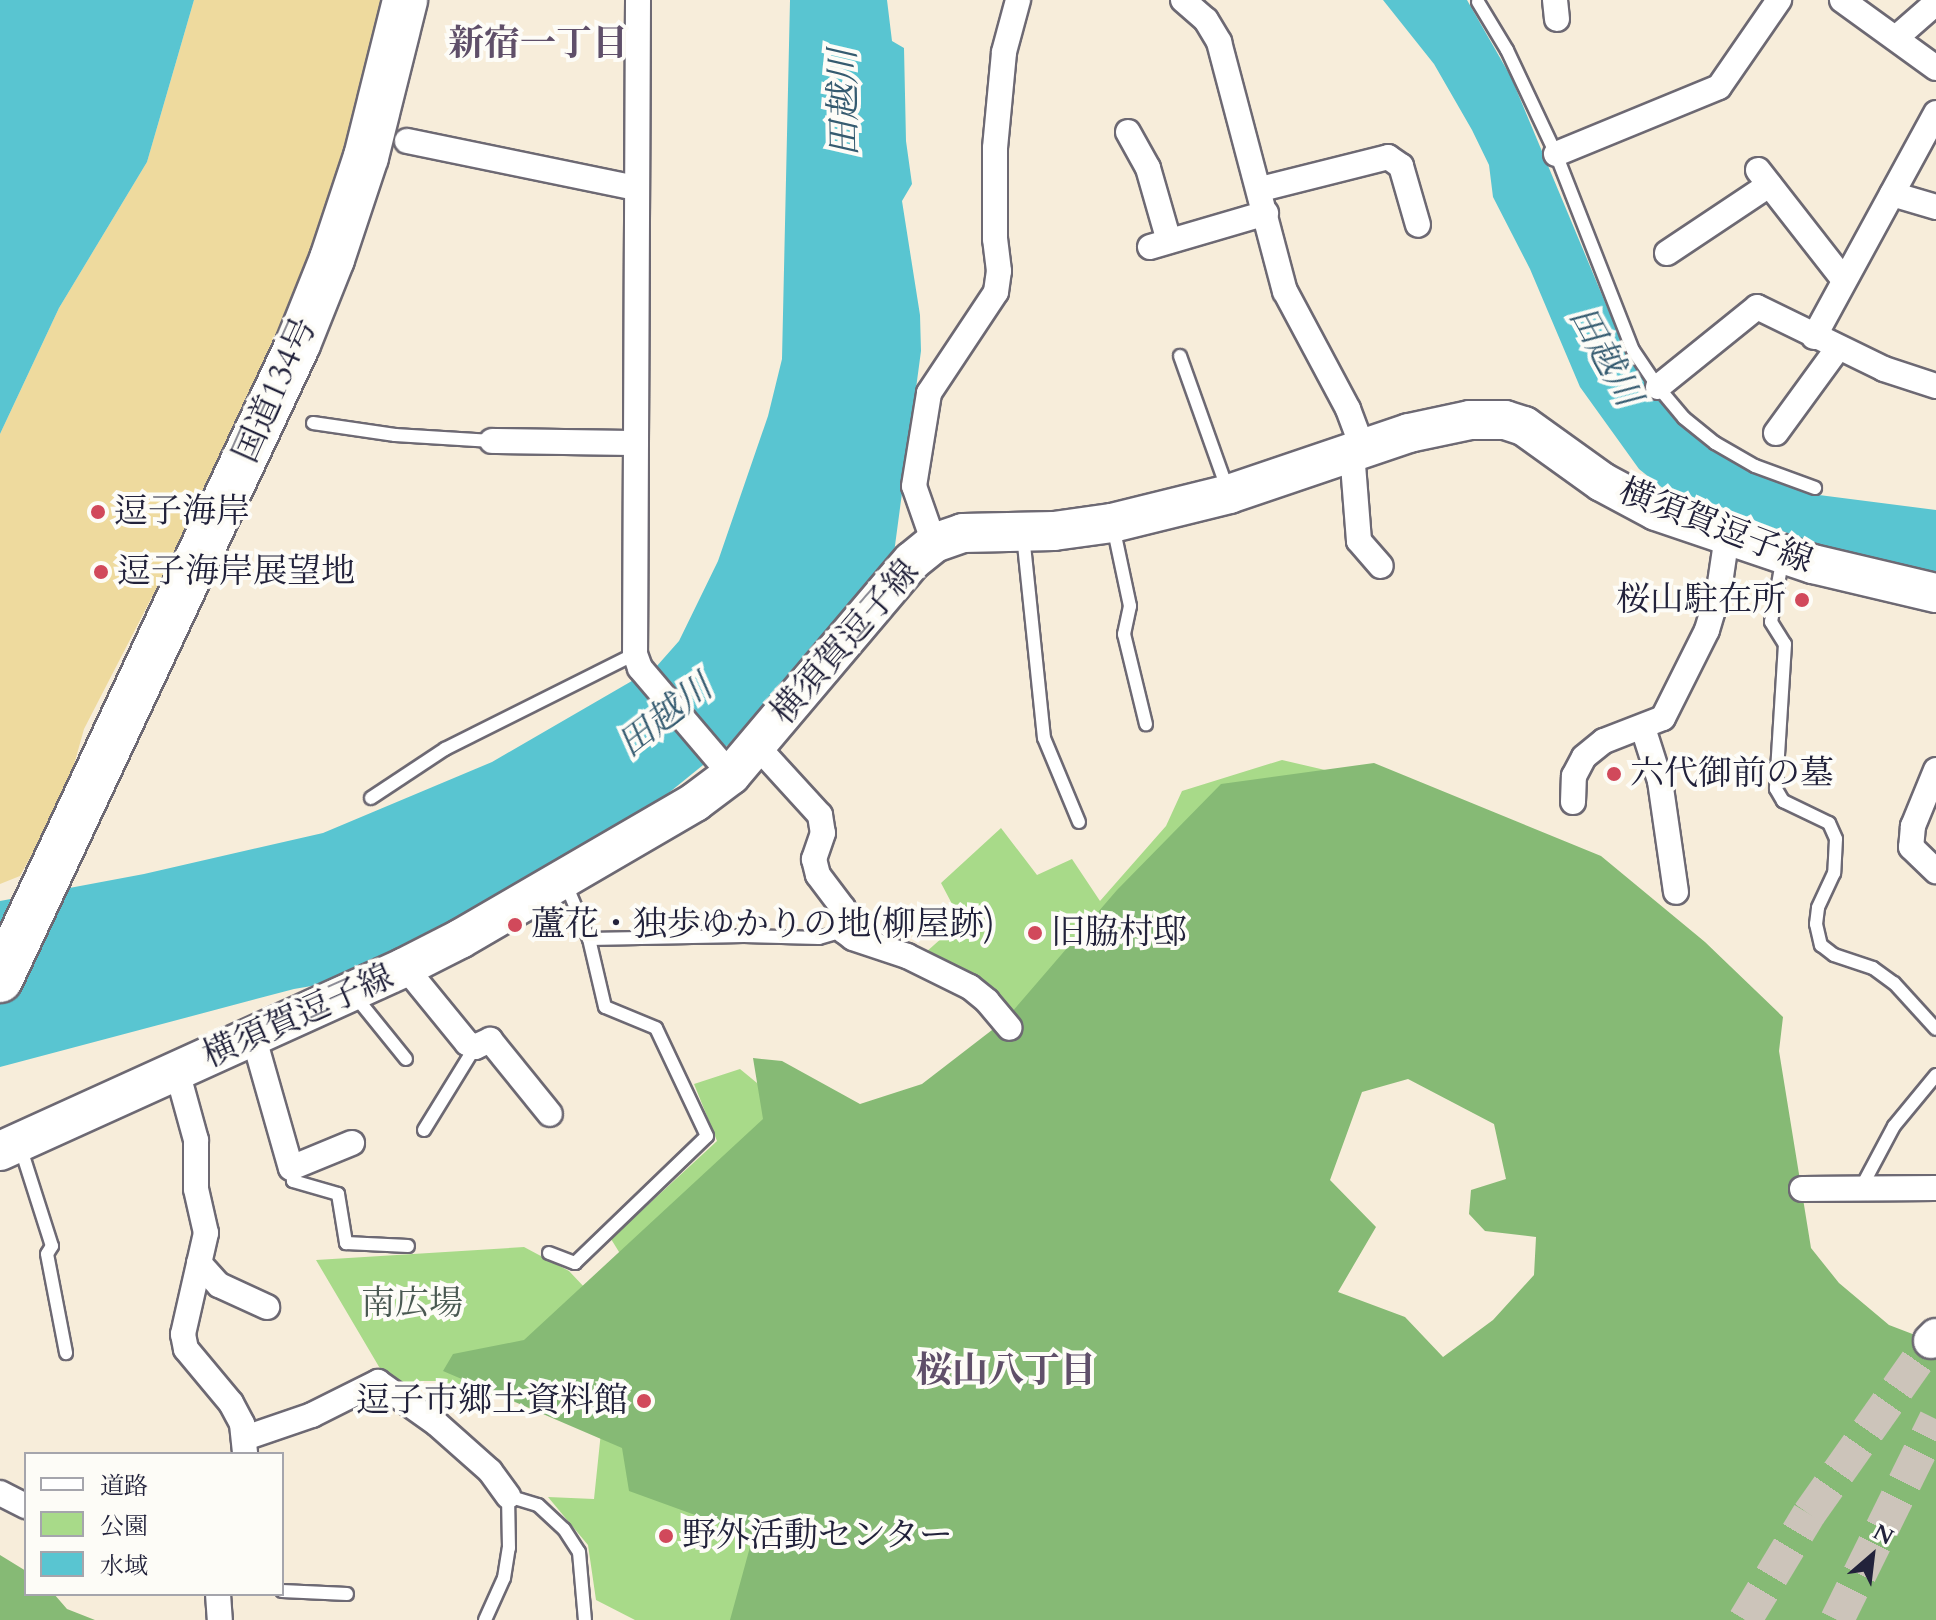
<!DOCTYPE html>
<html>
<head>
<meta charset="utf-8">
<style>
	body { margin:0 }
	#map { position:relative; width:1936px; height:1620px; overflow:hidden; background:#f7edda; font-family:Cardo,"Noto Serif JP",serif }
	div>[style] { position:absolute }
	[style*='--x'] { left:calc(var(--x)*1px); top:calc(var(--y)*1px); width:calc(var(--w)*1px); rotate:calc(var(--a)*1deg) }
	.green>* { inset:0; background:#a8da89 }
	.forest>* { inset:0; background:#86ba75 }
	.sand>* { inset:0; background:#eeda9e }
	.water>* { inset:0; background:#59c5d1 }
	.secondary-tunnel>* { height:34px; margin-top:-17px; transform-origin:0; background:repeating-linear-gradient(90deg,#ccc4ba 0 34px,transparent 0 51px) }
	.roads { filter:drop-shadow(2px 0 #6d6973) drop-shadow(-2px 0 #6d6973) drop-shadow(0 2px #6d6973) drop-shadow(0 -2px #6d6973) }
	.lane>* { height:12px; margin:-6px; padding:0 6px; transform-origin:6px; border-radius:6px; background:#fff }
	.street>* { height:24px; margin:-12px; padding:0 12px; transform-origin:12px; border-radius:12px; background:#fff }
	.secondary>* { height:34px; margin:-17px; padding:0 17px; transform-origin:17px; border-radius:17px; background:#fff }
	.primary>* { height:38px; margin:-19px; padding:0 19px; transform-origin:19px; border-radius:19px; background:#fff }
	.highway>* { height:44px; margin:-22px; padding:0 22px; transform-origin:22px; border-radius:22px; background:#fff }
	.dots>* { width:22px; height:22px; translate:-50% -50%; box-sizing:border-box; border:4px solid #fdfcf7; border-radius:50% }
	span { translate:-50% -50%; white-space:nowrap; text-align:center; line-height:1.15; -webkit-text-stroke:8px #fdfcf7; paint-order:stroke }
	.street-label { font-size:34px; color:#22223b }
	.poi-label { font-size:34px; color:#22223b }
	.left { translate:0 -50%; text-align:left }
	.right { translate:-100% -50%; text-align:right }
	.park-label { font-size:34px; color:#4a5952 }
	.neighbourhood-label { font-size:36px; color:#5f4f69; font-weight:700 }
	.water-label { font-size:36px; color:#355b70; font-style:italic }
	.legend { position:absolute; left:24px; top:1452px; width:260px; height:144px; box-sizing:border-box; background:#fdfcf7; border:2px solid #a5a5ac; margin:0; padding:10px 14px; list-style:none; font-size:24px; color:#22223b }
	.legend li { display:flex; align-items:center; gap:16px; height:40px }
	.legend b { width:40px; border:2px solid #a5a5ac }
	.north { position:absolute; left:1832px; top:1516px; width:80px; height:80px; -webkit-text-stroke:6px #fdfcf7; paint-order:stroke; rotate:28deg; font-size:22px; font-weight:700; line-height:32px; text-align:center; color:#22223b }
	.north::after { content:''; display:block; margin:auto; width:28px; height:36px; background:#22223b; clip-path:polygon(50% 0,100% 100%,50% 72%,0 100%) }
</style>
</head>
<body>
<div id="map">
	<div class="green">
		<i style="clip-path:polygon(1282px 760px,1381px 783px,1382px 881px,1196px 1620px,635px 1620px,596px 1600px,588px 1545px,548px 1497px,594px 1499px,603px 1413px,475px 1393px,440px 1381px,421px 1381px,404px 1390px,388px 1382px,316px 1260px,524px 1247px,569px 1271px,586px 1289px,624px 1260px,611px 1239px,717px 1141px,694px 1084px,740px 1069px,820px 1135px,1035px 1042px,925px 953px,961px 921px,941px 883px,1001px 828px,1037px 875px,1072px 859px,1100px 901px,1166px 826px,1182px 791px)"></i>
	</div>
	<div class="forest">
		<i style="clip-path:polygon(evenodd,1374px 763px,1601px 856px,1705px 942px,1783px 1017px,1779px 1051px,1811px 1248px,1839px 1283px,1889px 1325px,1936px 1343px,1936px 1620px,730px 1620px,753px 1536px,629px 1491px,622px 1448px,443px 1371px,453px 1354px,524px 1340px,763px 1119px,753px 1058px,782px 1061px,860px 1104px,922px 1084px,1005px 1020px,1117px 890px,1221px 784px,1374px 763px,1408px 1079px,1494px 1124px,1506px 1179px,1471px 1190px,1469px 1214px,1485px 1231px,1536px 1237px,1534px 1275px,1493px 1320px,1443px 1357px,1405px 1317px,1338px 1292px,1376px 1227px,1330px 1180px,1362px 1092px,1408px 1079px)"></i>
		<i style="clip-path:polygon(0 1555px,26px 1571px,26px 1594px,54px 1594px,67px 1609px,95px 1620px,0 1620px)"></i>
	</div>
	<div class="sand">
		<i style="clip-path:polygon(194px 0,385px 0,322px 224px,258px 391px,84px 729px,67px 790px,20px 876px,0 884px,0 434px,59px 308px,147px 162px)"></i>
	</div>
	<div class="water">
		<i style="clip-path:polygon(0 0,194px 0,147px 162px,59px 308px,0 434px)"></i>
		<i style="clip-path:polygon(790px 0,887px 0,892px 41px,904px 48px,906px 141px,912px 184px,902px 201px,920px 315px,921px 351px,894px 553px,729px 744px,650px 808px,449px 929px,335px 982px,294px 989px,0 1067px,0 901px,144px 874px,323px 833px,492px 762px,656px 667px,679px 641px,718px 561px,768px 416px,782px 359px)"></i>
		<i style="clip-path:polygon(1383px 0,1467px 0,1511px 77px,1620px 338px,1639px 374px,1685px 429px,1710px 450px,1773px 481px,1819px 495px,1936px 510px,1936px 576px,1876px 563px,1764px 530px,1670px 494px,1639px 469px,1580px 387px,1530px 269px,1493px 197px,1489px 165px,1472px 130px,1434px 64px)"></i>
	</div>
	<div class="secondary-tunnel">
		<i style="--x:1745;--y:1620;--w:124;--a:-58.9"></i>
		<i style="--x:1809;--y:1514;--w:212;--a:-54.8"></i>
		<i style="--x:1837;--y:1620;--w:224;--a:-63.8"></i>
	</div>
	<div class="roads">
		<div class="lane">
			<i style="--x:1478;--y:2;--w:56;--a:58.9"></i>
			<i style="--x:1507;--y:50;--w:115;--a:64.8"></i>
			<i style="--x:1556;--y:154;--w:211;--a:68.6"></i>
			<i style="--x:1633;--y:350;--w:45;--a:56"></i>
			<i style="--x:1658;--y:387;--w:40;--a:50"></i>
			<i style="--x:1684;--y:418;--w:40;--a:39"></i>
			<i style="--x:1715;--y:443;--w:46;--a:29.9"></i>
			<i style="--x:1755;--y:466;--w:64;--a:20.1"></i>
			<i style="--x:1180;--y:356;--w:140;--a:70.4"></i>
			<i style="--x:313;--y:423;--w:83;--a:8.3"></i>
			<i style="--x:395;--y:435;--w:97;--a:3.5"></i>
			<i style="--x:1113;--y:526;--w:82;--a:78"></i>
			<i style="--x:1130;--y:606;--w:29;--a:102"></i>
			<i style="--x:1124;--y:634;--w:93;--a:76.3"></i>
			<i style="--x:1023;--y:535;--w:204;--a:84.1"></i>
			<i style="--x:1044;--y:738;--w:91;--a:67.4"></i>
			<i style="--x:1783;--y:557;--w:66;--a:100.5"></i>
			<i style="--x:1771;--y:622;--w:26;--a:58"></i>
			<i style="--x:1785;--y:644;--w:145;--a:93.6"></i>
			<i style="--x:1776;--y:789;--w:14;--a:60"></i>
			<i style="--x:1783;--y:801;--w:51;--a:25.6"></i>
			<i style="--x:1829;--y:823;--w:17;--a:66"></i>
			<i style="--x:1836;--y:839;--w:34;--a:93"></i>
			<i style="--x:1834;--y:873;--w:38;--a:115"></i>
			<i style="--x:1818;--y:908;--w:16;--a:97"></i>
			<i style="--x:1816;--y:924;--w:22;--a:77"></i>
			<i style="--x:1821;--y:945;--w:16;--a:38"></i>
			<i style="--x:1834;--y:955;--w:41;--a:18.4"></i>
			<i style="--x:1873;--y:968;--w:26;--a:36"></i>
			<i style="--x:1894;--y:983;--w:62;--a:47.6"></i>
			<i style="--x:371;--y:798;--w:89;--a:-33.5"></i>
			<i style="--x:445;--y:749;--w:212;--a:-26.6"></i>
			<i style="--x:565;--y:882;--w:62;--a:67.2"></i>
			<i style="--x:589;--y:939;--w:155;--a:-1.1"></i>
			<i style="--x:744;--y:936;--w:75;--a:1.5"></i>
			<i style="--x:819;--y:938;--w:26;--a:-16"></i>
			<i style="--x:355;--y:996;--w:81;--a:51"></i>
			<i style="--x:424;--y:1130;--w:97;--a:-58.4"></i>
			<i style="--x:20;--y:1146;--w:105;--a:72.3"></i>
			<i style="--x:52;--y:1246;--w:9;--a:122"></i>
			<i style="--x:47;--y:1254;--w:101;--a:79.1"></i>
			<i style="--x:291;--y:1168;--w:13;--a:81"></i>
			<i style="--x:293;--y:1181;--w:47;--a:16.1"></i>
			<i style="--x:338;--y:1194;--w:50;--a:80.7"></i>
			<i style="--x:346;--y:1243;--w:62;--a:2.8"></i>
			<i style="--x:1861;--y:1188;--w:70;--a:-62"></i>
			<i style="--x:1894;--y:1126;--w:66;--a:-50.5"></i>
			<i style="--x:549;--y:1253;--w:28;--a:21"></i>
			<i style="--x:575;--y:1263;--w:183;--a:-43.9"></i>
			<i style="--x:707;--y:1136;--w:119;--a:-115.3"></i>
			<i style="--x:656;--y:1028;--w:55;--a:-157.6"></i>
			<i style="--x:605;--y:1007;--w:70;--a:-103.2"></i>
			<i style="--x:282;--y:1591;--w:65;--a:2.6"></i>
			<i style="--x:485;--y:1620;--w:46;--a:-65.7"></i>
			<i style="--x:504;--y:1578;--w:30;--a:-81"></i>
			<i style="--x:509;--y:1548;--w:52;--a:-91.1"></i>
			<i style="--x:508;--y:1496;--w:31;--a:17"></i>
			<i style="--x:538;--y:1505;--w:35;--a:43"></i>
			<i style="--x:564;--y:1529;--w:27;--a:57"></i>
			<i style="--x:579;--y:1552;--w:68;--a:85"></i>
		</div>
		<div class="street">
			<i style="--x:638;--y:0;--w:654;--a:90.26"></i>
			<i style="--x:635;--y:654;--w:15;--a:70"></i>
			<i style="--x:640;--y:668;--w:140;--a:49.6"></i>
			<i style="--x:1183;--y:0;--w:30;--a:41"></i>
			<i style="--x:1206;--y:20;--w:26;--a:59"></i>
			<i style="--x:1219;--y:42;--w:258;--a:75.2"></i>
			<i style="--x:1285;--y:291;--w:134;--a:61.9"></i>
			<i style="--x:1348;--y:409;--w:43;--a:69.4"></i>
			<i style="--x:1555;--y:0;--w:19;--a:84"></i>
			<i style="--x:1842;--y:0;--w:116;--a:35.9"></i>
			<i style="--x:1897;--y:37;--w:52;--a:-41.1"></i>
			<i style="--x:1128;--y:132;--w:41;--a:60.9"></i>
			<i style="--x:1148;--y:168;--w:76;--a:74"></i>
			<i style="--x:407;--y:141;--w:234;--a:11.6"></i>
			<i style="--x:1556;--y:154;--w:176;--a:-22.3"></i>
			<i style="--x:1719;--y:87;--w:106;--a:-55.4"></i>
			<i style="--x:1758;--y:170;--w:140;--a:52"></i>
			<i style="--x:1261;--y:189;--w:131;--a:-14.1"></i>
			<i style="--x:1388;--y:157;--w:16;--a:35"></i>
			<i style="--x:1401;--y:166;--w:61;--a:73.9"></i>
			<i style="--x:1892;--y:194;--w:46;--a:16.5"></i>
			<i style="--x:1150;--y:247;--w:121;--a:-16.3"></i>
			<i style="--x:1667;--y:253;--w:123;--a:-33.7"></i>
			<i style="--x:1814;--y:337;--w:255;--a:-61.4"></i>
			<i style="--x:1658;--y:387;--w:127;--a:-38.9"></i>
			<i style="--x:1757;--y:307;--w:141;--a:26"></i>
			<i style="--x:1884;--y:369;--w:55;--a:18.1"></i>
			<i style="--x:1776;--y:433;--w:105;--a:-53.9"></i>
			<i style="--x:492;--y:441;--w:144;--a:0.8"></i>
			<i style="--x:1352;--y:452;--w:89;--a:85.5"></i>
			<i style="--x:1359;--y:541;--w:33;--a:49"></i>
			<i style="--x:934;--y:543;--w:60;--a:-109.3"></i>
			<i style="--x:914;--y:486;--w:94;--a:-80.8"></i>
			<i style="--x:929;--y:393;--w:121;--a:-56.4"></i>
			<i style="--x:996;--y:292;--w:21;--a:-82"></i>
			<i style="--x:999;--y:271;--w:32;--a:-97"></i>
			<i style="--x:995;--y:239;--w:91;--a:-90"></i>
			<i style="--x:995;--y:148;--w:96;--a:-84.6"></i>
			<i style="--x:1004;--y:52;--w:54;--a:-74.9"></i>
			<i style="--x:1643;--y:728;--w:56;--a:72.2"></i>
			<i style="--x:1660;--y:781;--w:112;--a:81.8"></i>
			<i style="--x:756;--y:745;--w:95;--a:47.6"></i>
			<i style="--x:820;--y:815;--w:18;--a:81"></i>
			<i style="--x:823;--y:833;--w:28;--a:109"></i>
			<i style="--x:814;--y:859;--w:16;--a:76"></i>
			<i style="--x:818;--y:875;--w:41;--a:52.9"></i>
			<i style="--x:843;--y:908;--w:23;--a:88"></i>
			<i style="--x:844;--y:931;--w:11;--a:38"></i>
			<i style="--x:853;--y:938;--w:57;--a:18.4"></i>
			<i style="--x:907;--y:956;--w:70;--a:26.2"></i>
			<i style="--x:970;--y:987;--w:22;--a:39"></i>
			<i style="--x:987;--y:1001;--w:35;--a:50"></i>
			<i style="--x:1936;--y:770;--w:61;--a:112.3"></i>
			<i style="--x:1913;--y:826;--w:21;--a:95"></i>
			<i style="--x:1911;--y:847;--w:35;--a:44"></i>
			<i style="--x:1573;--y:802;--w:26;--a:-88"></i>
			<i style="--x:1574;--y:776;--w:21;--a:-62"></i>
			<i style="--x:1584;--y:757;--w:26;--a:-39"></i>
			<i style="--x:1604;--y:741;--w:63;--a:-21.3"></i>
			<i style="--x:1663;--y:718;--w:98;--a:-63.4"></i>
			<i style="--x:1707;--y:630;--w:42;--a:-73.3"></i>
			<i style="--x:1719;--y:590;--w:55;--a:-81.6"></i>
			<i style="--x:405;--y:967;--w:98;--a:50.8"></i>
			<i style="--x:467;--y:1043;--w:9;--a:27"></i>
			<i style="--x:475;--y:1047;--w:17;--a:-25"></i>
			<i style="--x:490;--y:1040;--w:95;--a:51"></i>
			<i style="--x:253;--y:1035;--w:138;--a:74.1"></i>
			<i style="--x:291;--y:1168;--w:66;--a:-22.3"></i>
			<i style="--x:177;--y:1071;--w:72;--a:74.6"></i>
			<i style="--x:196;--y:1140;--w:49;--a:90"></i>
			<i style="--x:196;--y:1189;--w:45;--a:77.2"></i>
			<i style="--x:206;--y:1233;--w:104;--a:102.8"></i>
			<i style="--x:183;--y:1334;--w:15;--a:79"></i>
			<i style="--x:186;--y:1349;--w:70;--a:50.2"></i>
			<i style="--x:231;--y:1403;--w:24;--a:62"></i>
			<i style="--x:242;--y:1424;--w:30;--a:84"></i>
			<i style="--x:1802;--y:1189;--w:134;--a:-0.4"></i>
			<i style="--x:199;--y:1263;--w:30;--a:48"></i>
			<i style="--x:219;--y:1285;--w:53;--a:24.6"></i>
			<i style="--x:245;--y:1438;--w:71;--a:-18.9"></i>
			<i style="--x:312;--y:1415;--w:74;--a:-26.6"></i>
			<i style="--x:378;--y:1382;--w:72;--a:35.4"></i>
			<i style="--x:437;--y:1424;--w:71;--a:41.6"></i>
			<i style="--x:490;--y:1471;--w:31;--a:54"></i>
			<i style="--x:0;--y:1493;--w:29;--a:27"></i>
			<i style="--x:218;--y:1594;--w:26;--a:86"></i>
		</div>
		<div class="secondary">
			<i style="--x:1931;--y:1341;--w:7;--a:-45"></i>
		</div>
		<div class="primary">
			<i style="--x:0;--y:1151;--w:445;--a:-24.4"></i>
			<i style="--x:405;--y:967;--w:62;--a:-27"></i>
			<i style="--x:460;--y:939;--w:272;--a:-30.2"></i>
			<i style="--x:695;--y:802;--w:45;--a:-36.9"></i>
			<i style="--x:731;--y:775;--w:280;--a:-49.8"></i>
			<i style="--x:912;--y:561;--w:28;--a:-39"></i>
			<i style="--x:934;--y:543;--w:31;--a:-19"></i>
			<i style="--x:963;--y:533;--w:91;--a:-1.3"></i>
			<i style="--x:1054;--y:531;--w:59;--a:-7.9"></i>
			<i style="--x:1112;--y:523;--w:121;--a:-13.9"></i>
			<i style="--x:1229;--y:494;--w:190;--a:-18.7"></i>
			<i style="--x:1409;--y:433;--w:62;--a:-12"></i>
			<i style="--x:1470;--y:420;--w:35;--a:0"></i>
			<i style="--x:1505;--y:420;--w:20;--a:18"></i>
			<i style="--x:1524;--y:426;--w:96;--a:35.7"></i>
			<i style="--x:1602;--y:482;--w:61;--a:28.2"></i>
			<i style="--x:1656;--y:511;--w:166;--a:18.7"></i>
			<i style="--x:1813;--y:564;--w:126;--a:13.3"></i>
		</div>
		<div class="highway">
			<i style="--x:0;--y:980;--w:702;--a:-64.89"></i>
			<i style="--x:298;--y:344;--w:92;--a:-68.2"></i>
			<i style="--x:332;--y:259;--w:108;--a:-71.6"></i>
			<i style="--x:366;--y:157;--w:162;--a:-76"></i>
		</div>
	</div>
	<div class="dots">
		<i style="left:98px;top:512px;background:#d1495b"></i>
		<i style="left:101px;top:572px;background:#d1495b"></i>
		<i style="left:1802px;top:600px;background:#d1495b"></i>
		<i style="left:1614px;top:774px;background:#d1495b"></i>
		<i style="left:515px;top:925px;background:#d1495b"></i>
		<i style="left:1035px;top:933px;background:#d1495b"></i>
		<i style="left:644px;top:1401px;background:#d1495b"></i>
		<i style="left:666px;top:1536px;background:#d1495b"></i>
	</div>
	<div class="street-label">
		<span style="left:275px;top:390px;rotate:-66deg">国道134号</span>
		<span style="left:1716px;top:526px;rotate:21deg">横須賀逗子線</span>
		<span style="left:845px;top:642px;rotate:-49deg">横須賀逗子線</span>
		<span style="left:298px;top:1016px;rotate:-24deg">横須賀逗子線</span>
	</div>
	<div class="poi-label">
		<span class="left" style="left:114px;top:512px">逗子海岸</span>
		<span class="left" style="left:117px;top:572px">逗子海岸展望地</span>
		<span class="right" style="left:1786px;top:600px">桜山駐在所</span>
		<span class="left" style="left:1630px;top:774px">六代御前の墓</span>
		<span class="left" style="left:531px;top:925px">蘆花・独歩ゆかりの地(柳屋跡)</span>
		<span class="left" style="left:1051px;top:933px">旧脇村邸</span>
		<span class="right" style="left:628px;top:1401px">逗子市郷土資料館</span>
		<span class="left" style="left:682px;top:1536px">野外活動センター</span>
	</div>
	<div class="park-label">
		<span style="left:412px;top:1304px">南広場</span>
	</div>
	<div class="neighbourhood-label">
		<span style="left:538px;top:44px">新宿一丁目</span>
		<span style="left:1006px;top:1371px">桜山八丁目</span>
	</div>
	<div class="water-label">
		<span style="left:844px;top:103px;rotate:-91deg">田越川</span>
		<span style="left:1605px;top:356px;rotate:61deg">田越川</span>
		<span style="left:665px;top:716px;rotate:-38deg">田越川</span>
	</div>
	<ul class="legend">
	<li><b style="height:10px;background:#fff"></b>道路</li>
	<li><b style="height:22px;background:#a8da89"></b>公園</li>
	<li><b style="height:22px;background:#59c5d1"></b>水域</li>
	</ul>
	<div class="north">N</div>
</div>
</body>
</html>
